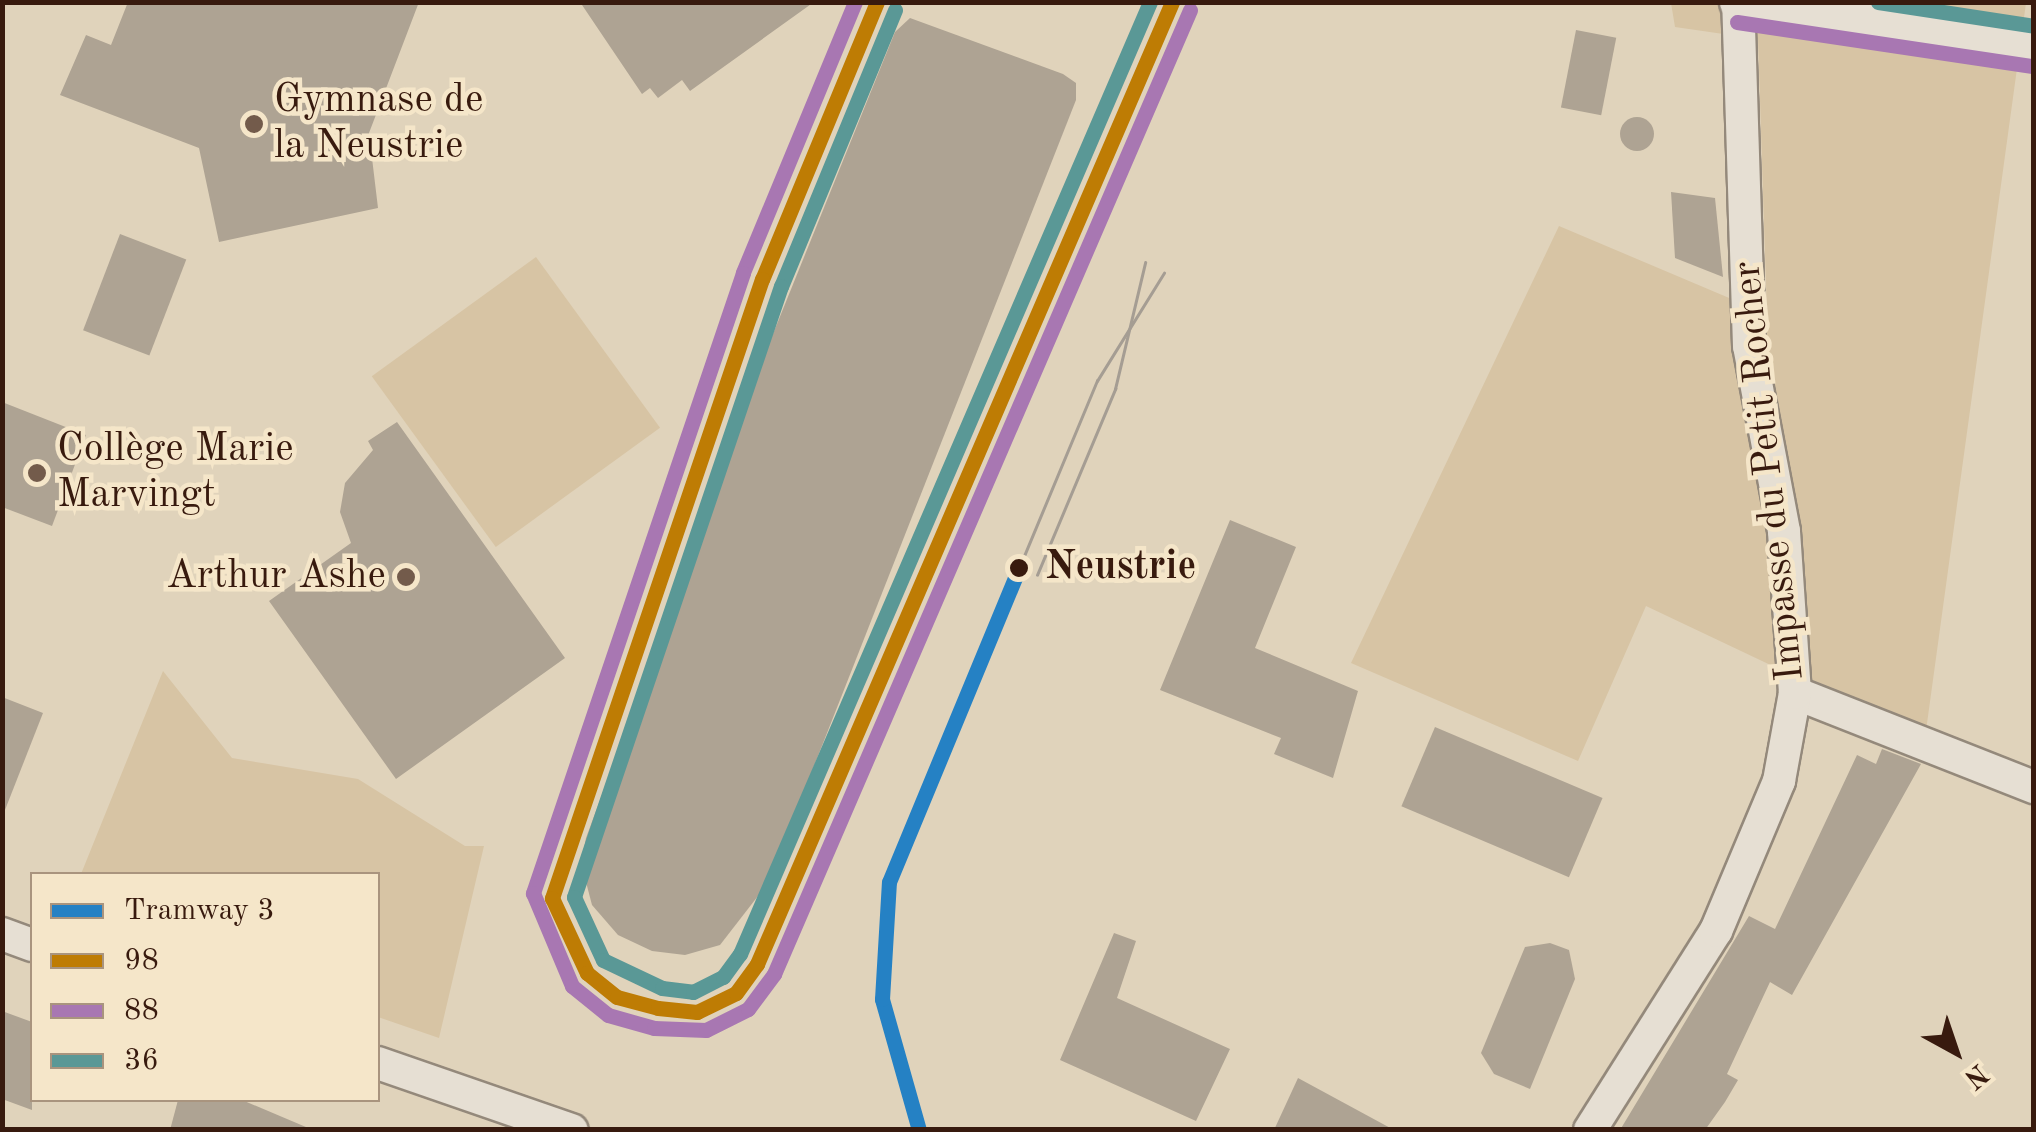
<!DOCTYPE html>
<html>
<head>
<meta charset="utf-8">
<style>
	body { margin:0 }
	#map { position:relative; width:2036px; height:1132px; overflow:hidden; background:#e0d3bb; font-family:"Old Standard TT",serif }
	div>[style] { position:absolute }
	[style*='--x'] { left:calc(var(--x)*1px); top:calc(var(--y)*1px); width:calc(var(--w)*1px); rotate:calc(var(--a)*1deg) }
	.green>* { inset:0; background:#d7c4a4; transform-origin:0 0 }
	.building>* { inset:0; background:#aea393; transform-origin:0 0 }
	.round { border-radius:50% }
	.roads { filter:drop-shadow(2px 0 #94897b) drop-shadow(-2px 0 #94897b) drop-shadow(0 2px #94897b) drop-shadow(0 -2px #94897b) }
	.minor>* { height:32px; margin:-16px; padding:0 16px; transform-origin:16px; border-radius:16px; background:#e6dfd3 }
	.tertiary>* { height:40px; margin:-20px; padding:0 20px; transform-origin:20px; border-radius:20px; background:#e6dfd3 }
	.tram>* { height:2.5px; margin:-1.25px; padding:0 1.25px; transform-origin:1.25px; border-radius:1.25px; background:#a59d93 }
	.bus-1>* { height:15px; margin:-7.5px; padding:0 7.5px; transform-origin:7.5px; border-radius:7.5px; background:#be7c04 }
	.bus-2>* { height:15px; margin:-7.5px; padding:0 7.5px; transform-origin:7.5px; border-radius:7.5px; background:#a877b2 }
	.bus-3>* { height:15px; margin:-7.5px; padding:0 7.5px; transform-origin:7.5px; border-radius:7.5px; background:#5a9896 }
	.tram-1>* { height:15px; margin:-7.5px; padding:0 7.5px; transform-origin:7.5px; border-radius:7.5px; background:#2581c4 }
	.dots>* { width:28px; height:28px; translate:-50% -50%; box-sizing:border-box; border:5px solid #f5e6c9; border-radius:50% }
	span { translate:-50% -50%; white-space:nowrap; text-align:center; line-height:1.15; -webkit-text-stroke:9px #f5e6c9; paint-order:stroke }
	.poi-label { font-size:40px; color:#381a0e }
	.left { translate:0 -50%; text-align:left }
	.right { translate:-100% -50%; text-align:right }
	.street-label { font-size:40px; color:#381a0e }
	.stop-label { font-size:40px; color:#381a0e; font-weight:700 }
	.frame { position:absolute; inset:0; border:5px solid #381a0e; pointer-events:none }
	.legend { position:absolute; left:30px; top:872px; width:350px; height:230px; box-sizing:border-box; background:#f5e6c9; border:2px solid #a9947e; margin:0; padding:12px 18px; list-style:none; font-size:30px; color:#381a0e }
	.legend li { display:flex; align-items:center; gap:20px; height:50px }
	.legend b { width:50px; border:2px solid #a9947e }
	.north { position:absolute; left:1906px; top:1002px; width:100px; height:100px; -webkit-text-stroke:8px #f5e6c9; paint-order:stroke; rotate:140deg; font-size:28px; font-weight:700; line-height:40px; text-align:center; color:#381a0e }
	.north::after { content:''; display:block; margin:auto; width:35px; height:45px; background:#381a0e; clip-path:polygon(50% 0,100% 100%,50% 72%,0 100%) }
</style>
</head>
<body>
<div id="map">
	<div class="green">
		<i style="clip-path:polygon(1671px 3px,2026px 3px,1925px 738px,1646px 606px,1578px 761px,1351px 663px,1559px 226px,1767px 314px,1758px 39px,1675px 27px)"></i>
		<i style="left:536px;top:257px;width:211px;height:203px;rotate:54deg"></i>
		<i style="clip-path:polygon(163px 671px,232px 758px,358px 779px,465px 846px,484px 846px,439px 1038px,378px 1017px,378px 874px,81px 874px)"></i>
	</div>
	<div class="building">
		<i style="clip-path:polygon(128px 2px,419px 2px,369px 133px,378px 208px,219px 242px,199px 148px,60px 95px,86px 35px,111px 45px)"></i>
		<i style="clip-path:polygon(580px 2px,814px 2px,690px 91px,682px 80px,658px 98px,650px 88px,642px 94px)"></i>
		<i style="clip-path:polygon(910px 18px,1063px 74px,1076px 83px,1076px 100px,768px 883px,720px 945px,685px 955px,652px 951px,618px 935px,592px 905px,581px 863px,586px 838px,762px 361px,895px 32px)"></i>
		<i style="left:1576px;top:30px;width:41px;height:79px;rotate:11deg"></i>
		<i class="round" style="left:1620px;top:117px;width:34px;height:34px"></i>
		<i style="clip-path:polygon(1671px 192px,1715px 198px,1723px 277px,1675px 258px)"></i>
		<i style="left:120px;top:234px;width:71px;height:103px;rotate:21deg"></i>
		<i style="clip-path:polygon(2px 402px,86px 435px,52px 526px,2px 507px)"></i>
		<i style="clip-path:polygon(397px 422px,565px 658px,396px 779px,269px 601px,351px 543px,340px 512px,345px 483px,373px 450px,368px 441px)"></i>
		<i style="clip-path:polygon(1230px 520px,1296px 547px,1255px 648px,1358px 691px,1333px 778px,1274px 754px,1281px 738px,1160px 690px)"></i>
		<i style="clip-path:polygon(2px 697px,43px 713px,5px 810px,2px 810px)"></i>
		<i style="left:1435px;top:727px;width:182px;height:86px;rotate:23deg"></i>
		<i style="clip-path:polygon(1882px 749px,1921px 764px,1792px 995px,1770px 982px,1727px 1074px,1738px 1080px,1725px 1102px,1705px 1130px,1620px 1130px,1749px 916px,1775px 929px,1857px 755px,1876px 764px)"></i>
		<i style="clip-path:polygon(1114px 933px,1136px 941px,1117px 998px,1230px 1049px,1196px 1121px,1060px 1060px)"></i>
		<i style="clip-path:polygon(1550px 943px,1569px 950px,1575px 979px,1530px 1089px,1494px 1074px,1481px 1053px,1525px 947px)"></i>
		<i style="clip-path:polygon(2px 1011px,32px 1022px,32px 1110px,2px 1099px)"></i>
		<i style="clip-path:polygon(1298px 1078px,1394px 1130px,1274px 1130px)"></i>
		<i style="clip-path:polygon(178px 1100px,242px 1100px,313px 1130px,170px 1130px)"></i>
	</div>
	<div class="roads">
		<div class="minor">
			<i style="--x:1795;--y:693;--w:257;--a:21.5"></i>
			<i style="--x:2;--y:934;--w:32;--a:20"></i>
			<i style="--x:378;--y:1063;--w:205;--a:19.1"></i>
			<i style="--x:1590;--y:1130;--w:236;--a:-57.7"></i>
			<i style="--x:1716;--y:931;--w:163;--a:-67.2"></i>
			<i style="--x:1779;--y:781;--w:89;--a:-79.7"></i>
			<i style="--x:1795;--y:693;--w:162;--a:-93.9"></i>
			<i style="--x:1784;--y:531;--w:188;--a:-100.7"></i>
			<i style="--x:1749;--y:346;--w:344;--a:-91.8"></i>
		</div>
		<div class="tertiary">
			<i style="--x:1740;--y:2;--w:297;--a:8.5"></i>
		</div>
	</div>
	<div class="tram">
		<i style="--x:1019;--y:568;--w:203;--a:-67.4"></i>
		<i style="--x:1097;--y:381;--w:127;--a:-58.2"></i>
		<i style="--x:1037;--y:575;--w:202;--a:-67.2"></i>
		<i style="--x:1115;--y:389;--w:130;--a:-76.6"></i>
	</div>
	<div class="bus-1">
		<i style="--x:877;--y:2;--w:300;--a:112.5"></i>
		<i style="--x:762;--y:279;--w:654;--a:108.74"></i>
		<i style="--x:552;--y:898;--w:83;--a:65"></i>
		<i style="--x:587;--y:973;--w:38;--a:39"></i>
		<i style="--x:617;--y:997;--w:42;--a:15"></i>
		<i style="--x:658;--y:1008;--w:39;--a:6"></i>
		<i style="--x:697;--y:1012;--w:43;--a:-26"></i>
		<i style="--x:736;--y:993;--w:36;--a:-54"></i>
		<i style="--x:757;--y:964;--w:1048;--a:-66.66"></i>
	</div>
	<div class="bus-2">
		<i style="--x:855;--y:2;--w:293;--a:112.5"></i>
		<i style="--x:743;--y:273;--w:655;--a:108.71"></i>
		<i style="--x:533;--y:893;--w:101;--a:67.2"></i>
		<i style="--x:572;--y:986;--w:46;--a:38.9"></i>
		<i style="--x:608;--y:1015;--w:48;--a:15.8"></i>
		<i style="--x:654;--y:1028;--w:52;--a:2.2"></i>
		<i style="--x:706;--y:1030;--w:47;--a:-26.6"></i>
		<i style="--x:748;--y:1009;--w:44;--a:-53.4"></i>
		<i style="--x:774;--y:974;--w:1050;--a:-66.66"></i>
		<i style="--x:1737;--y:22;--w:297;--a:8.5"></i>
	</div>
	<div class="bus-3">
		<i style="--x:1878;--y:2;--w:158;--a:8.7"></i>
		<i style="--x:895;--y:10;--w:299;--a:112.4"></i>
		<i style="--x:781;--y:286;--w:645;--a:108.72"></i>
		<i style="--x:574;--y:897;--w:69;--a:65.3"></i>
		<i style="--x:603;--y:960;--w:65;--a:25.4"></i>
		<i style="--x:662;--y:988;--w:31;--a:7"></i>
		<i style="--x:693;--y:992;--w:34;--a:-27"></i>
		<i style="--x:723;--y:977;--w:29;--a:-54"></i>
		<i style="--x:740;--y:954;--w:1037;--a:-66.7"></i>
	</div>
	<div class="tram-1">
		<i style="--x:919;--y:1130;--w:136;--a:-105.8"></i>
		<i style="--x:882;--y:999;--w:117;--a:-86.6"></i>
		<i style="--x:889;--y:882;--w:340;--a:-67.5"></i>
	</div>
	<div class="dots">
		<i style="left:254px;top:124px;background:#735b4b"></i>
		<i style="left:37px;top:473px;background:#735b4b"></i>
		<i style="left:1019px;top:568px;background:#381a0e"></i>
		<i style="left:406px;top:577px;background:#735b4b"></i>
	</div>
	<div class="poi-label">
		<span class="left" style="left:274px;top:124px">Gymnase de<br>la Neustrie</span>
		<span class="left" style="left:57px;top:473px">Collège Marie<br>Marvingt</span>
		<span class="right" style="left:386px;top:577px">Arthur Ashe</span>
	</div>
	<div class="street-label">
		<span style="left:1770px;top:471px;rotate:-96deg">Impasse du Petit Rocher</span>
	</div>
	<div class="stop-label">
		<span class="left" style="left:1045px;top:568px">Neustrie</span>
	</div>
	<div class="frame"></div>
	<ul class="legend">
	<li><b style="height:12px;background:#2581c4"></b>Tramway 3</li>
	<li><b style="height:12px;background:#be7c04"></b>98</li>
	<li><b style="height:12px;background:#a877b2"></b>88</li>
	<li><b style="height:12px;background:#5a9896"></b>36</li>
	</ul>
	<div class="north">N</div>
</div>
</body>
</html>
